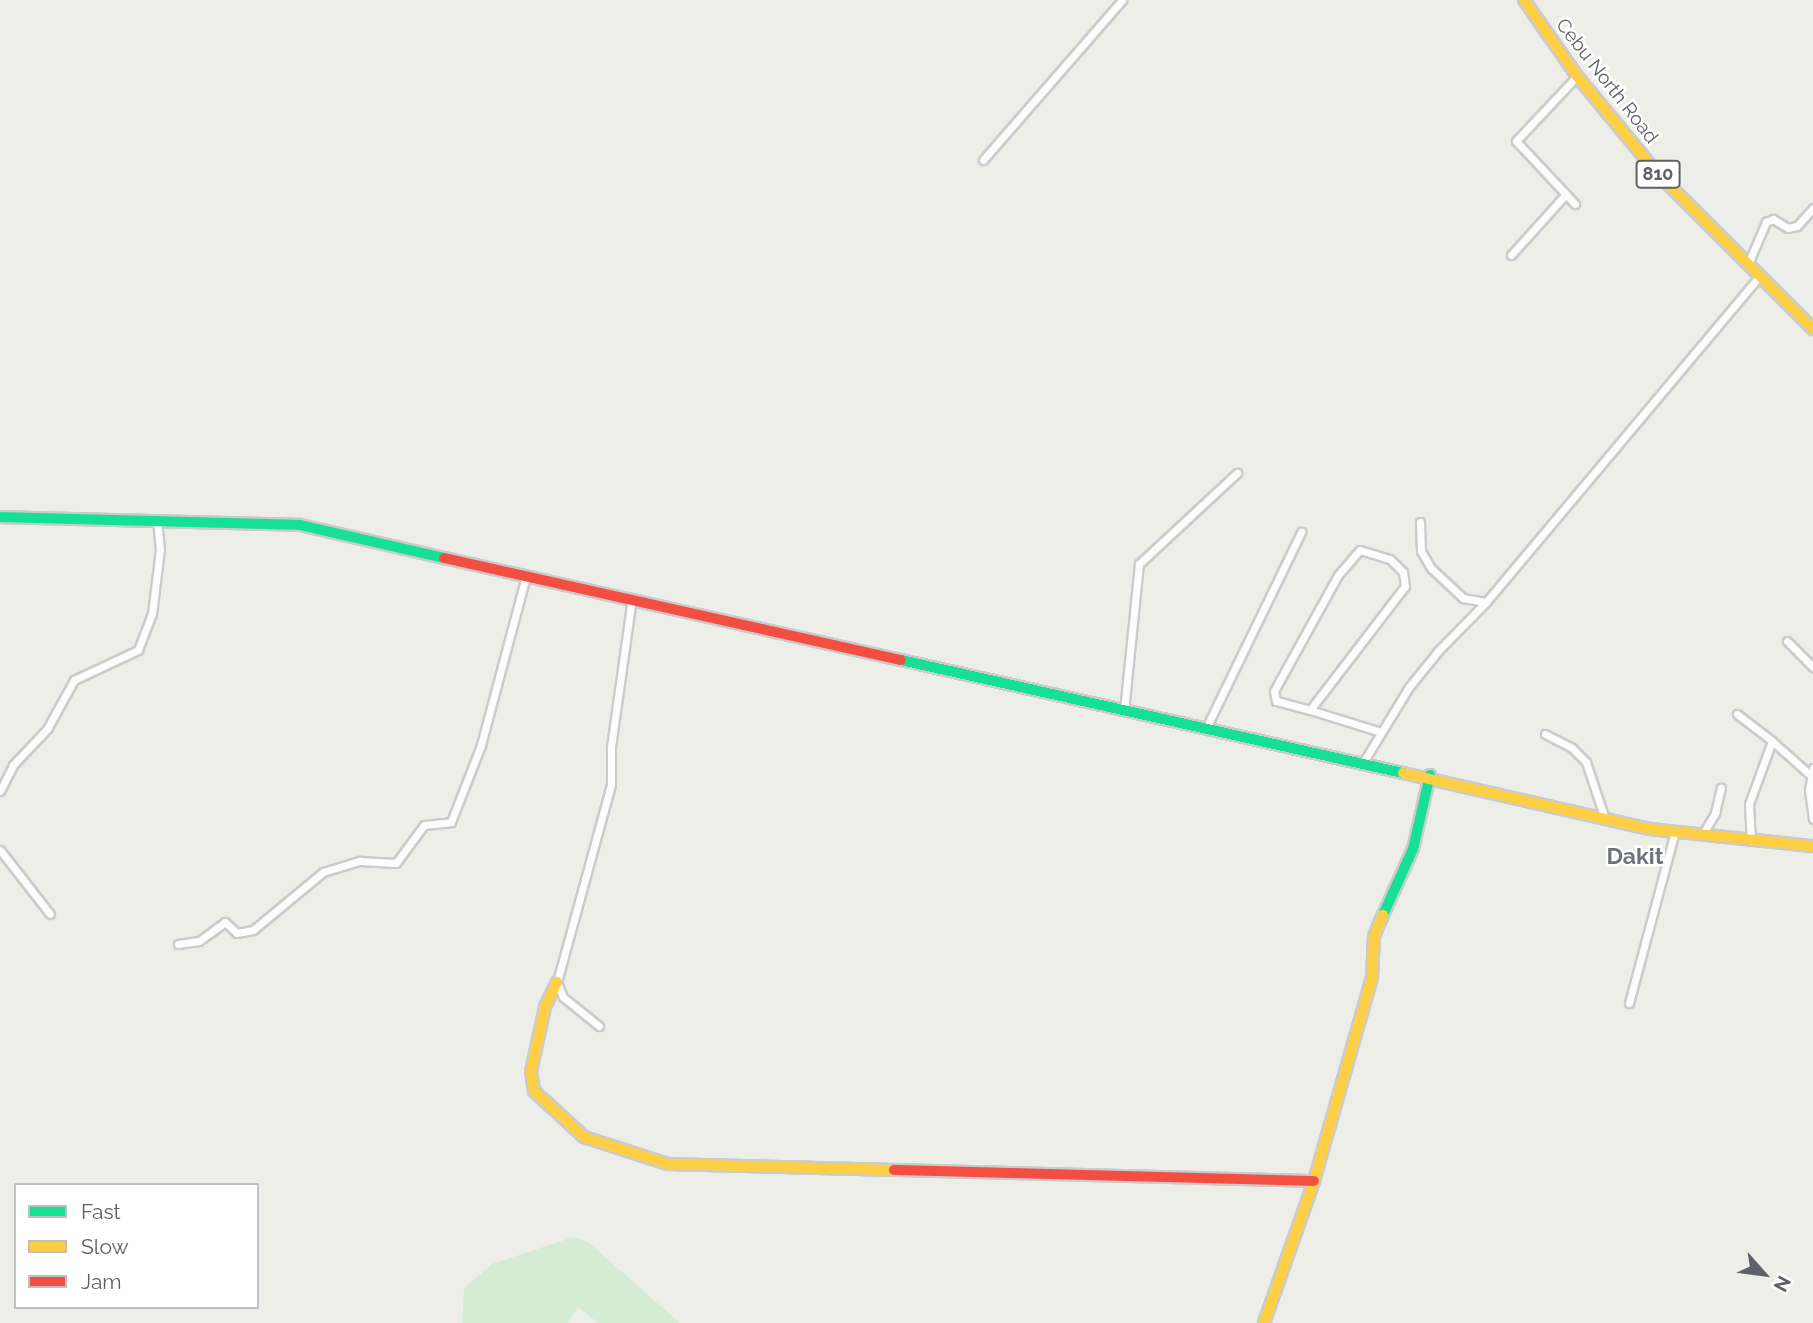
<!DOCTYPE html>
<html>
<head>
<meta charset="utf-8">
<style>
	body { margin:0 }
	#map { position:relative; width:1813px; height:1323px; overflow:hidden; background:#eeeee9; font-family:Raleway,sans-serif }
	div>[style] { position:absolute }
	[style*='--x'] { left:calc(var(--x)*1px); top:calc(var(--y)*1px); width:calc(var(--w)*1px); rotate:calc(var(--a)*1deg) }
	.green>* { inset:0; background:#d5ecd4 }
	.roads { filter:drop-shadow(2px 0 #cbcbcb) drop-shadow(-2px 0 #cbcbcb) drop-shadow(0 2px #cbcbcb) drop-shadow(0 -2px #cbcbcb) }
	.street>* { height:7px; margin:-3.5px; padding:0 3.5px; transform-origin:3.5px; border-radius:3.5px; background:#fcfcfc }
	.fast>* { height:10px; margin:-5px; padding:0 5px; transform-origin:5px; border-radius:5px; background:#16e098 }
	.slow>* { height:10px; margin:-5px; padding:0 5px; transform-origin:5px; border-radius:5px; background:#ffcf43 }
	.jam>* { height:10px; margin:-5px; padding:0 5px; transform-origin:5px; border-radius:5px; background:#f24e42 }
	span { translate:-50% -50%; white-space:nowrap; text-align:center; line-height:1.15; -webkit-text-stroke:5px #fff; paint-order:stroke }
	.shield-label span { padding:2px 5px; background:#fff; border:2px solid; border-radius:5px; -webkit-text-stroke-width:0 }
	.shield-label { font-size:18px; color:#5d6167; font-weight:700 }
	.street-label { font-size:19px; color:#5d6167 }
	.quarter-label { font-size:23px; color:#6e7379; font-weight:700 }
	.legend { position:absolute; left:14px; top:1183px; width:245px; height:126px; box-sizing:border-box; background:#fff; border:2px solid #bec0c2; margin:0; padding:9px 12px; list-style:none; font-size:21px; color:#5d6167 }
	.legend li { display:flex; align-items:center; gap:14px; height:35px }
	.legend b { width:35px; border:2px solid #bec0c2 }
	.north { position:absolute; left:1729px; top:1239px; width:70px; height:70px; -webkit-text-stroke:5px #fff; paint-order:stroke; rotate:118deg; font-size:19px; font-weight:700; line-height:28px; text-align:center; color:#5d6167 }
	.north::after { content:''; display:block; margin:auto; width:24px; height:32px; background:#5d6167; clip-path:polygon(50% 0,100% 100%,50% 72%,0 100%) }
</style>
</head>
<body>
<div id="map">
	<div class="green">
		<i style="clip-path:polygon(573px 1237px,588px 1242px,680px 1323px,598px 1323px,578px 1307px,568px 1323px,462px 1323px,464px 1288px,492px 1264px)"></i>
	</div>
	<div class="roads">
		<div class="street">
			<i style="--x:983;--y:160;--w:212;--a:-49"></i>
			<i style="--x:1575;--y:204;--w:86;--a:-133.1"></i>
			<i style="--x:1516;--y:141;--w:89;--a:-46.8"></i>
			<i style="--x:1511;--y:255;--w:82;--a:-48"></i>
			<i style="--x:1748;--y:264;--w:46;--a:-66.8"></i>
			<i style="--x:1766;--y:222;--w:8;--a:-23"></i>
			<i style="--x:1773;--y:219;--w:17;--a:31"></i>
			<i style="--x:1788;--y:228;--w:9;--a:-13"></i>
			<i style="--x:1797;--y:226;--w:24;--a:-48"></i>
			<i style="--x:1420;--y:522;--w:29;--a:88"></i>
			<i style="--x:1421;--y:551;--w:20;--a:60"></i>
			<i style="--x:1431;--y:568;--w:44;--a:43.2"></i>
			<i style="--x:1463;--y:598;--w:23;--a:10"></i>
			<i style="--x:1360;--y:550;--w:31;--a:17"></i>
			<i style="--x:1390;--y:559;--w:18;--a:45"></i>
			<i style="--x:1403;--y:572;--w:14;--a:82"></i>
			<i style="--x:1405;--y:586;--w:156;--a:127.5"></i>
			<i style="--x:1310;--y:710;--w:35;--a:-165"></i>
			<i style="--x:1276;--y:701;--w:10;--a:-101"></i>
			<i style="--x:1274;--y:691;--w:132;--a:-61.1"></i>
			<i style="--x:1338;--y:575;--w:33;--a:-49"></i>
			<i style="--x:1787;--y:641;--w:37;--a:45"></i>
			<i style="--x:1310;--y:710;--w:74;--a:17.2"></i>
			<i style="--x:1124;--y:711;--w:148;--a:-84.2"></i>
			<i style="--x:1139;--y:564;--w:134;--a:-42.9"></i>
			<i style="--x:1737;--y:714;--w:44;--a:37.6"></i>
			<i style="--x:1772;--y:741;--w:67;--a:110.1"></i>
			<i style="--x:1749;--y:804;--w:37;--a:87"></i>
			<i style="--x:1207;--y:726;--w:216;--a:-64.1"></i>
			<i style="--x:1545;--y:734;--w:30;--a:27"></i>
			<i style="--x:1572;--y:748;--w:20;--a:45"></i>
			<i style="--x:1586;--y:762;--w:60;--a:71.6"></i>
			<i style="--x:1772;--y:741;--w:50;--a:41.7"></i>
			<i style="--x:1364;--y:761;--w:87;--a:-58.7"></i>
			<i style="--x:1409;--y:687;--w:46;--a:-51.1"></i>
			<i style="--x:1438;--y:651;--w:69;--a:-45.6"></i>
			<i style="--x:1486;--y:602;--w:426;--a:-50"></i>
			<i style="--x:1813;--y:768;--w:22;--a:100"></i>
			<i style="--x:1809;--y:790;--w:29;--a:82"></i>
			<i style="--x:0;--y:791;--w:29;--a:-63"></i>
			<i style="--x:13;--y:765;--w:50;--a:-46.6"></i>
			<i style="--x:47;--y:729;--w:56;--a:-61.1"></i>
			<i style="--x:74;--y:680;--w:71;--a:-25.1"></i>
			<i style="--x:138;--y:650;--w:39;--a:-69"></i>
			<i style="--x:152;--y:614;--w:65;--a:-83"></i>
			<i style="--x:160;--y:549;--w:28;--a:-96"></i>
			<i style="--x:1702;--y:835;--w:26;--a:-59"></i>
			<i style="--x:1715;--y:813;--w:26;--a:-77"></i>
			<i style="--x:0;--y:850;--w:81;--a:52"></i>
			<i style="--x:178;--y:944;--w:21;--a:-8"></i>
			<i style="--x:199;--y:941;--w:32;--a:-36"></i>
			<i style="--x:225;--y:922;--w:16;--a:43"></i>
			<i style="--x:237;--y:933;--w:16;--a:-11"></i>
			<i style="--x:253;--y:930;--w:91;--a:-39.6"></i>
			<i style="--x:323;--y:872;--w:39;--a:-17"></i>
			<i style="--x:360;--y:861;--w:36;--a:3"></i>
			<i style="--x:396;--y:863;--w:47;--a:-53.6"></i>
			<i style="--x:424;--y:825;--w:27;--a:-6"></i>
			<i style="--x:451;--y:822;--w:83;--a:-68.7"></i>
			<i style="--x:481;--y:745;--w:175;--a:-75.1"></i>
			<i style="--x:1629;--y:1003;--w:178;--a:-75"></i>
			<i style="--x:599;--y:1026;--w:46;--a:-141.1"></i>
			<i style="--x:563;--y:997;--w:16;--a:-112"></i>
			<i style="--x:557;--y:982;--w:205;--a:-74.7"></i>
			<i style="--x:611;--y:784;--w:37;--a:-90"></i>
			<i style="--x:611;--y:747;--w:150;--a:-82"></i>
		</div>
		<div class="fast">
			<i style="--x:0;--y:517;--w:300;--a:1.5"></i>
			<i style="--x:300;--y:525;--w:148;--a:12.9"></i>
			<i style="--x:901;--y:660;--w:515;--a:12.69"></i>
			<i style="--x:1383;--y:915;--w:72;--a:-65.6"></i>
			<i style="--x:1413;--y:849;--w:76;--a:-77.1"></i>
		</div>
		<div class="slow">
			<i style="--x:1524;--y:0;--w:93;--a:55.1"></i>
			<i style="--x:1577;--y:76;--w:126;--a:50.5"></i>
			<i style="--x:1657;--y:173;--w:221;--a:45"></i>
			<i style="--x:1403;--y:773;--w:253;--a:12.8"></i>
			<i style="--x:1650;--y:829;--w:164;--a:6"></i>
			<i style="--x:557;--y:982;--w:28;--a:116"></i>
			<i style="--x:545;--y:1007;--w:66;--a:102.2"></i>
			<i style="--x:531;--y:1072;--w:19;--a:81"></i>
			<i style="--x:534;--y:1091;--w:68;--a:42.6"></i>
			<i style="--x:584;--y:1137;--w:88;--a:17.8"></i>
			<i style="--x:668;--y:1164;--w:226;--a:1.5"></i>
			<i style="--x:1264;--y:1323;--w:151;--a:-70.6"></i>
			<i style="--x:1314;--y:1181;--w:211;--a:-74.1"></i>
			<i style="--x:1372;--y:978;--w:42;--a:-87.3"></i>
			<i style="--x:1374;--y:936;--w:23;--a:-67"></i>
		</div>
		<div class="jam">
			<i style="--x:444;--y:558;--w:468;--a:12.6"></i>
			<i style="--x:894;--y:1170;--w:420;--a:1.5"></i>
		</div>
	</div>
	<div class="shield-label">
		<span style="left:1658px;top:174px">810</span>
	</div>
	<div class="street-label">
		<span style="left:1607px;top:81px;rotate:52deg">Cebu North Road</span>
	</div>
	<div class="quarter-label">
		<span style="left:1635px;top:856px">Dakit</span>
	</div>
	<ul class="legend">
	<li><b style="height:9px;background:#16e098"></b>Fast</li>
	<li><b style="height:9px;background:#ffcf43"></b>Slow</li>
	<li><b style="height:9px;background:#f24e42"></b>Jam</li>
	</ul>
	<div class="north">N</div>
</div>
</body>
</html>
